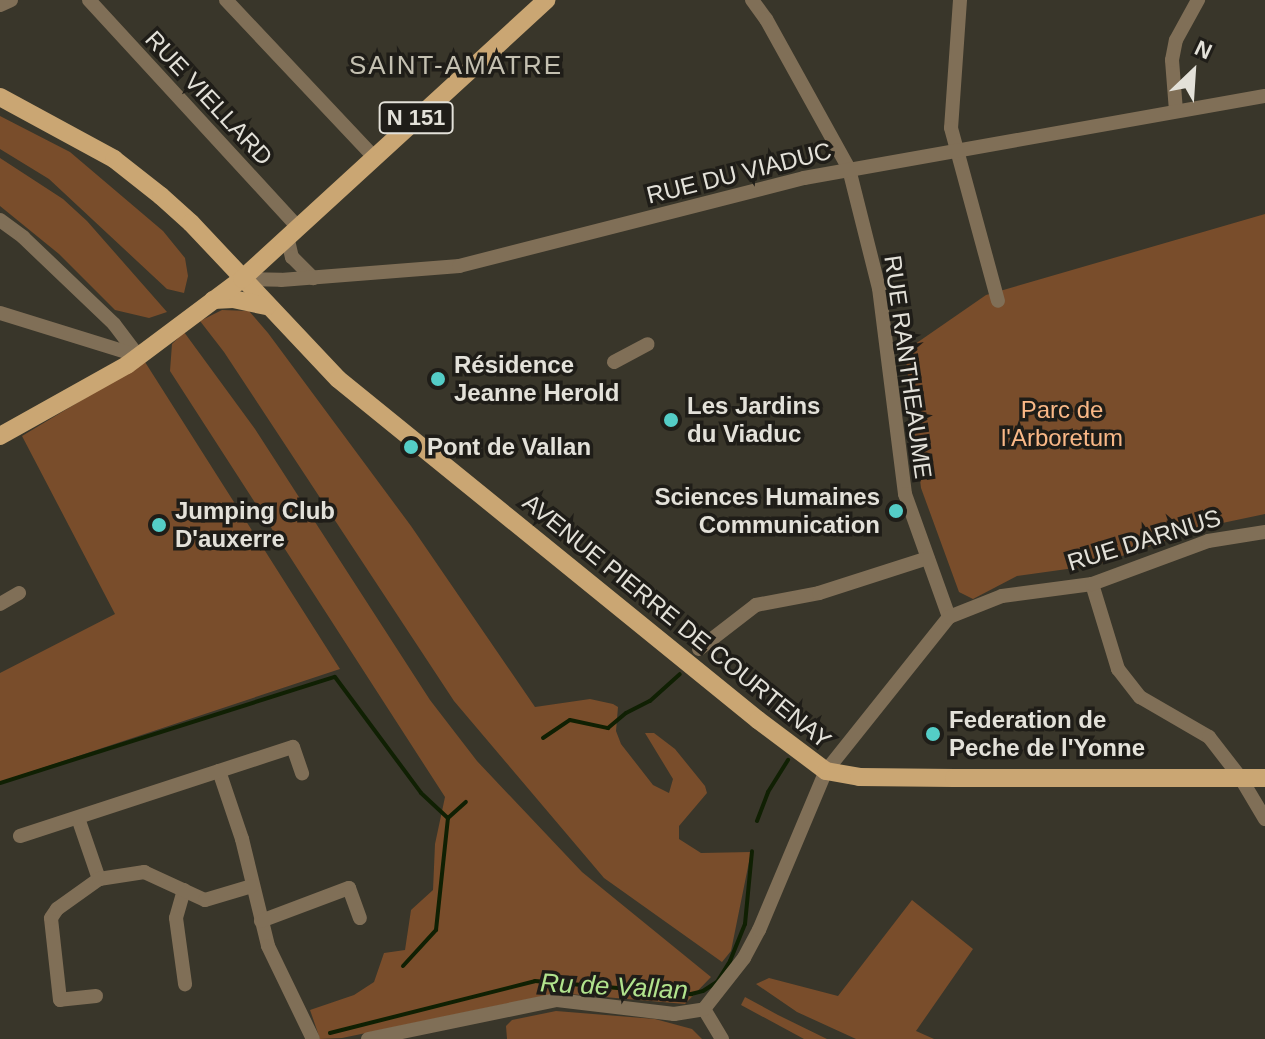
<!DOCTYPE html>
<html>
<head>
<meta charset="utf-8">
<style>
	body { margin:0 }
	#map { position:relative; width:1265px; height:1039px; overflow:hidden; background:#39362a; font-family:Arial,sans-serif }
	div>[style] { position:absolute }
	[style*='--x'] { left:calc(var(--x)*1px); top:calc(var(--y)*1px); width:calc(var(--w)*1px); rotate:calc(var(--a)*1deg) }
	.green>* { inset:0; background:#794d2b }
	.stream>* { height:4px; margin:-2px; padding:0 2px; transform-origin:2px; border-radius:2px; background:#102003 }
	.minor>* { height:14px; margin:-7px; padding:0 7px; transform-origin:7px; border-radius:7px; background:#806f57 }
	.major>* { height:18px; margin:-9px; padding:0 9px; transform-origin:9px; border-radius:9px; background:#caa673 }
	.dots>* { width:22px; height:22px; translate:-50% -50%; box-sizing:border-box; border:4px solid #1f1d18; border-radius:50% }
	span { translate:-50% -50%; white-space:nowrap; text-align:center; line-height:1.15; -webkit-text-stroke:7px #1f1d18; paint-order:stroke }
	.shield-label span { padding:2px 6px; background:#1f1d18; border:2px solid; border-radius:6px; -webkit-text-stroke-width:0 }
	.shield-label { font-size:22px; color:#e3e1d9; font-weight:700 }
	.street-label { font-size:24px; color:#e3e1d9 }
	.poi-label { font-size:24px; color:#e3e1d9; font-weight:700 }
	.left { translate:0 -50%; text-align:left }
	.right { translate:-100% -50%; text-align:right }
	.park-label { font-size:24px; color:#f9b887 }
	.neighbourhood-label { font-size:26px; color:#c4c0b1; letter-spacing:2px }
	.water-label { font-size:26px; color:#b1e38d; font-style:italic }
	.north { position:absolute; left:1153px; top:32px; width:80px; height:80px; -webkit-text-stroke:6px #1f1d18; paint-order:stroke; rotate:25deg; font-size:22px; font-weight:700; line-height:32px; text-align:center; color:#e3e1d9 }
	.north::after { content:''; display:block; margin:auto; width:28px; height:36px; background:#e3e1d9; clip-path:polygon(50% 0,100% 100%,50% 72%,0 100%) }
</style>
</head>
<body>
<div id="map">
	<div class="green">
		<i style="clip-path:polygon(0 116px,70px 152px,163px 231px,185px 258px,188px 276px,184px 293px,167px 289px,49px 179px,0 149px)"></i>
		<i style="clip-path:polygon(0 158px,63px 199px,87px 221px,167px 312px,149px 318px,115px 310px,59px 254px,0 206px)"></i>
		<i style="clip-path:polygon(1265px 214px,1265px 514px,1208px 526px,1096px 565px,1017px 576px,973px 599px,959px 592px,921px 488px,905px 351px,986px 295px)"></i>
		<i style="clip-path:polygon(222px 310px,249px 311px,268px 333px,411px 526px,535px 707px,590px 699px,613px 704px,618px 707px,616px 731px,621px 744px,653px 785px,669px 793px,673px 779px,645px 733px,654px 733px,675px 749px,705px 786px,707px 793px,679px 826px,679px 839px,701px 853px,751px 852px,731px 951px,722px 962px,604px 878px,454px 701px,224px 352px,200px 321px)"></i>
		<i style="clip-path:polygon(184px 332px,255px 429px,430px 700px,477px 761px,582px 872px,711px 977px,685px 1004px,558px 993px,342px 1038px,320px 1039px,310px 1010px,354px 995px,374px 982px,384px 953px,405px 950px,411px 910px,433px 890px,435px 844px,445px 797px,170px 371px,172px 344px)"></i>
		<i style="clip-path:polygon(145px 362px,340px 669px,0 782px,0 673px,115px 614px,22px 436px)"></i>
		<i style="clip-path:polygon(912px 900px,973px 949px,916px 1031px,934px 1039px,856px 1039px,797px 1012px,756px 984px,769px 978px,838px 996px)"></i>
		<i style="clip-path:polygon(745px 997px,778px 1015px,827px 1039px,804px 1039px,741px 1005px)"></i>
		<i style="clip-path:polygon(556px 1011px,655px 1019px,692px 1029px,702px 1039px,507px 1039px,506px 1026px,512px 1020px)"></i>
	</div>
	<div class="stream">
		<i style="--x:543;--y:738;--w:32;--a:-34"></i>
		<i style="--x:570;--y:720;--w:39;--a:12"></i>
		<i style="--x:608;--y:728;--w:23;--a:-40"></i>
		<i style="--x:626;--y:713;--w:27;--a:-27"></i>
		<i style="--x:650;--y:701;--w:40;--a:-42"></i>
		<i style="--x:0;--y:783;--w:351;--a:-17.6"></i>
		<i style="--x:335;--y:677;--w:144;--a:53.4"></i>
		<i style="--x:421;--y:793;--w:37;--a:43"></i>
		<i style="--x:757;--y:821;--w:31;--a:-69"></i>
		<i style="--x:768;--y:792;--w:38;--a:-58"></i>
		<i style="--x:403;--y:966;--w:49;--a:-47.5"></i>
		<i style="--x:436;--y:930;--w:113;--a:-83.9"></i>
		<i style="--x:448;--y:818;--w:24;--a:-42"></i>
		<i style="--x:330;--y:1033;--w:211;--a:-14.2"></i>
		<i style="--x:535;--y:981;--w:157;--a:4.8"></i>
		<i style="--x:691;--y:994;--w:12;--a:-14"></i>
		<i style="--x:703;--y:991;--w:17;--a:-33"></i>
		<i style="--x:717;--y:982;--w:25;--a:-58"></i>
		<i style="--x:730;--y:961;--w:40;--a:-68"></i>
		<i style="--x:745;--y:924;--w:73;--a:-84.5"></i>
	</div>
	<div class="minor">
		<i style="--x:89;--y:0;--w:307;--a:47.4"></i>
		<i style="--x:226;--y:0;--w:214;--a:46.7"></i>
		<i style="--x:752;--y:0;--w:24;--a:54"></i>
		<i style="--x:766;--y:19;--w:171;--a:61"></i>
		<i style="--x:849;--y:169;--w:123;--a:75.9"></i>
		<i style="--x:879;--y:288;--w:208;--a:82.8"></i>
		<i style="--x:905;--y:494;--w:131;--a:70.3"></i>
		<i style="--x:960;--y:0;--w:128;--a:94"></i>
		<i style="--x:951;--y:128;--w:179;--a:74.8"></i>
		<i style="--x:0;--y:5;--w:12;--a:-24"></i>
		<i style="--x:1176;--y:111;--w:51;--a:-94.5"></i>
		<i style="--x:1172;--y:60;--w:20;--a:-79"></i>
		<i style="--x:1176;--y:40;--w:46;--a:-61.2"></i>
		<i style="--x:0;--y:220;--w:29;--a:36"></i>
		<i style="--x:23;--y:237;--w:126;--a:43.7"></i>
		<i style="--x:114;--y:324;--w:41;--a:52.9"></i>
		<i style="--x:287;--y:236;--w:22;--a:77"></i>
		<i style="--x:292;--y:257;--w:30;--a:45"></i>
		<i style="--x:242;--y:279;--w:39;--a:1"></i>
		<i style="--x:281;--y:280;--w:179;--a:-4.5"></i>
		<i style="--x:459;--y:266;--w:356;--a:-14.3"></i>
		<i style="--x:804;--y:178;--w:468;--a:-10.1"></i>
		<i style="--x:0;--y:313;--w:145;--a:17.2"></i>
		<i style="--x:614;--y:362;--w:38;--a:-28"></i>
		<i style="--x:1092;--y:584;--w:89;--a:73"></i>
		<i style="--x:1118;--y:669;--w:36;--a:52"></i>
		<i style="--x:1140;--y:697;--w:80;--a:30.1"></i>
		<i style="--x:1209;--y:737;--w:51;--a:52.2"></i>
		<i style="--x:1240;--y:777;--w:49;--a:59.2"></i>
		<i style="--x:0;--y:604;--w:22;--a:-30"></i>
		<i style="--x:699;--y:649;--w:72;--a:-37.7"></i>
		<i style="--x:756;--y:605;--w:64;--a:-10.8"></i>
		<i style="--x:819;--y:593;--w:114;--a:-17.8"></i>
		<i style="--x:219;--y:771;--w:72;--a:71.3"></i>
		<i style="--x:242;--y:839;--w:110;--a:76.3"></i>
		<i style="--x:268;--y:946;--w:103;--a:64.2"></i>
		<i style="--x:78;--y:818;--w:65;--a:71"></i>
		<i style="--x:20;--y:836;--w:287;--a:-18.1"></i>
		<i style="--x:293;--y:747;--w:28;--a:71"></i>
		<i style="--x:184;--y:890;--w:29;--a:106"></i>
		<i style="--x:176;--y:918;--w:67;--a:82.2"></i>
		<i style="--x:261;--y:921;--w:94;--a:-20.6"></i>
		<i style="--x:349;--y:888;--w:32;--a:70"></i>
		<i style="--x:96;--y:996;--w:36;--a:174"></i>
		<i style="--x:60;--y:1000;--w:82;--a:-96.3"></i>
		<i style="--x:51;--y:918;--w:11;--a:-56"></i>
		<i style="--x:57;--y:909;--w:52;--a:-35.5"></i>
		<i style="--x:99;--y:879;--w:46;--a:-8.8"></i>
		<i style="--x:144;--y:872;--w:67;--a:24.7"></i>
		<i style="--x:205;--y:900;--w:49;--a:-16.6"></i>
		<i style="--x:704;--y:1009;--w:35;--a:59"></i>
		<i style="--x:368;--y:1039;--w:193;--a:-11.7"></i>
		<i style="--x:557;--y:1000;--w:118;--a:6.8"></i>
		<i style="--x:674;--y:1014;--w:30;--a:-9"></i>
		<i style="--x:704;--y:1009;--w:65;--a:-51.9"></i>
		<i style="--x:744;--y:958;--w:32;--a:-62"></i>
		<i style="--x:759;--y:930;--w:173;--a:-67.2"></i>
		<i style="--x:826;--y:771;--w:197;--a:-51.4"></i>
		<i style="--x:949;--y:617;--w:57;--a:-21.6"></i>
		<i style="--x:1002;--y:596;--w:91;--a:-7.6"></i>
		<i style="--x:1092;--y:584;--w:124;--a:-20.3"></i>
		<i style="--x:1208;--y:541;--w:58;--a:-9"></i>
	</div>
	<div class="major">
		<i style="--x:0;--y:97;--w:130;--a:28.5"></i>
		<i style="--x:114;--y:159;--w:60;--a:38.2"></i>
		<i style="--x:161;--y:196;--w:40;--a:42"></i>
		<i style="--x:191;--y:223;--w:214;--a:46.7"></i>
		<i style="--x:338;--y:379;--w:541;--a:39.07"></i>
		<i style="--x:758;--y:720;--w:85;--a:36.9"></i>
		<i style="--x:826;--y:771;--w:34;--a:10"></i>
		<i style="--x:859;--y:777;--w:95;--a:0.6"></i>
		<i style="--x:954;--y:778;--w:311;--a:0"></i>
		<i style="--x:213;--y:300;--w:20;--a:-3"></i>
		<i style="--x:233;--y:299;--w:35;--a:12"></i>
		<i style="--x:0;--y:436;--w:145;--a:-29.2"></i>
		<i style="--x:127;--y:365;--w:144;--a:-36.8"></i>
		<i style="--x:242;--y:279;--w:413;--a:-42.5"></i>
	</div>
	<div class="dots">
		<i style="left:438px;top:379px;background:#54cdc7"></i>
		<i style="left:671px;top:420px;background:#54cdc7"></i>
		<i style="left:411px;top:447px;background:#54cdc7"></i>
		<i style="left:896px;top:511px;background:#54cdc7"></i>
		<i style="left:159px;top:525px;background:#54cdc7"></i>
		<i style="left:933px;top:734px;background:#54cdc7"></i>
	</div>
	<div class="shield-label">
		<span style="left:416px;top:118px">N 151</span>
	</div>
	<div class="street-label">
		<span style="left:209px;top:98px;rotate:47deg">RUE VIELLARD</span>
		<span style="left:739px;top:173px;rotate:-14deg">RUE DU VIADUC</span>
		<span style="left:908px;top:367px;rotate:82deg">RUE RANTHEAUME</span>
		<span style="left:1144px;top:540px;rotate:-17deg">RUE DARNUS</span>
		<span style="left:677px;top:621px;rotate:39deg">AVENUE PIERRE DE COURTENAY</span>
	</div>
	<div class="poi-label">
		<span class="left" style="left:454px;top:379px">Résidence<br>Jeanne Herold</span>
		<span class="left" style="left:687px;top:420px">Les Jardins<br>du Viaduc</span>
		<span class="left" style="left:427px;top:447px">Pont de Vallan</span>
		<span class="right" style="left:880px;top:511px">Sciences Humaines<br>Communication</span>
		<span class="left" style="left:175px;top:525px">Jumping Club<br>D'auxerre</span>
		<span class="left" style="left:949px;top:734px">Federation de<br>Peche de l'Yonne</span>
	</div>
	<div class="park-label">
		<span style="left:1062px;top:424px">Parc de<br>l'Arboretum</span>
	</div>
	<div class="neighbourhood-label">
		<span style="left:456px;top:66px">SAINT-AMATRE</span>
	</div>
	<div class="water-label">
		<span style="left:614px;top:987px;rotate:3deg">Ru de Vallan</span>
	</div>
	<div class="north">N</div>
</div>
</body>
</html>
